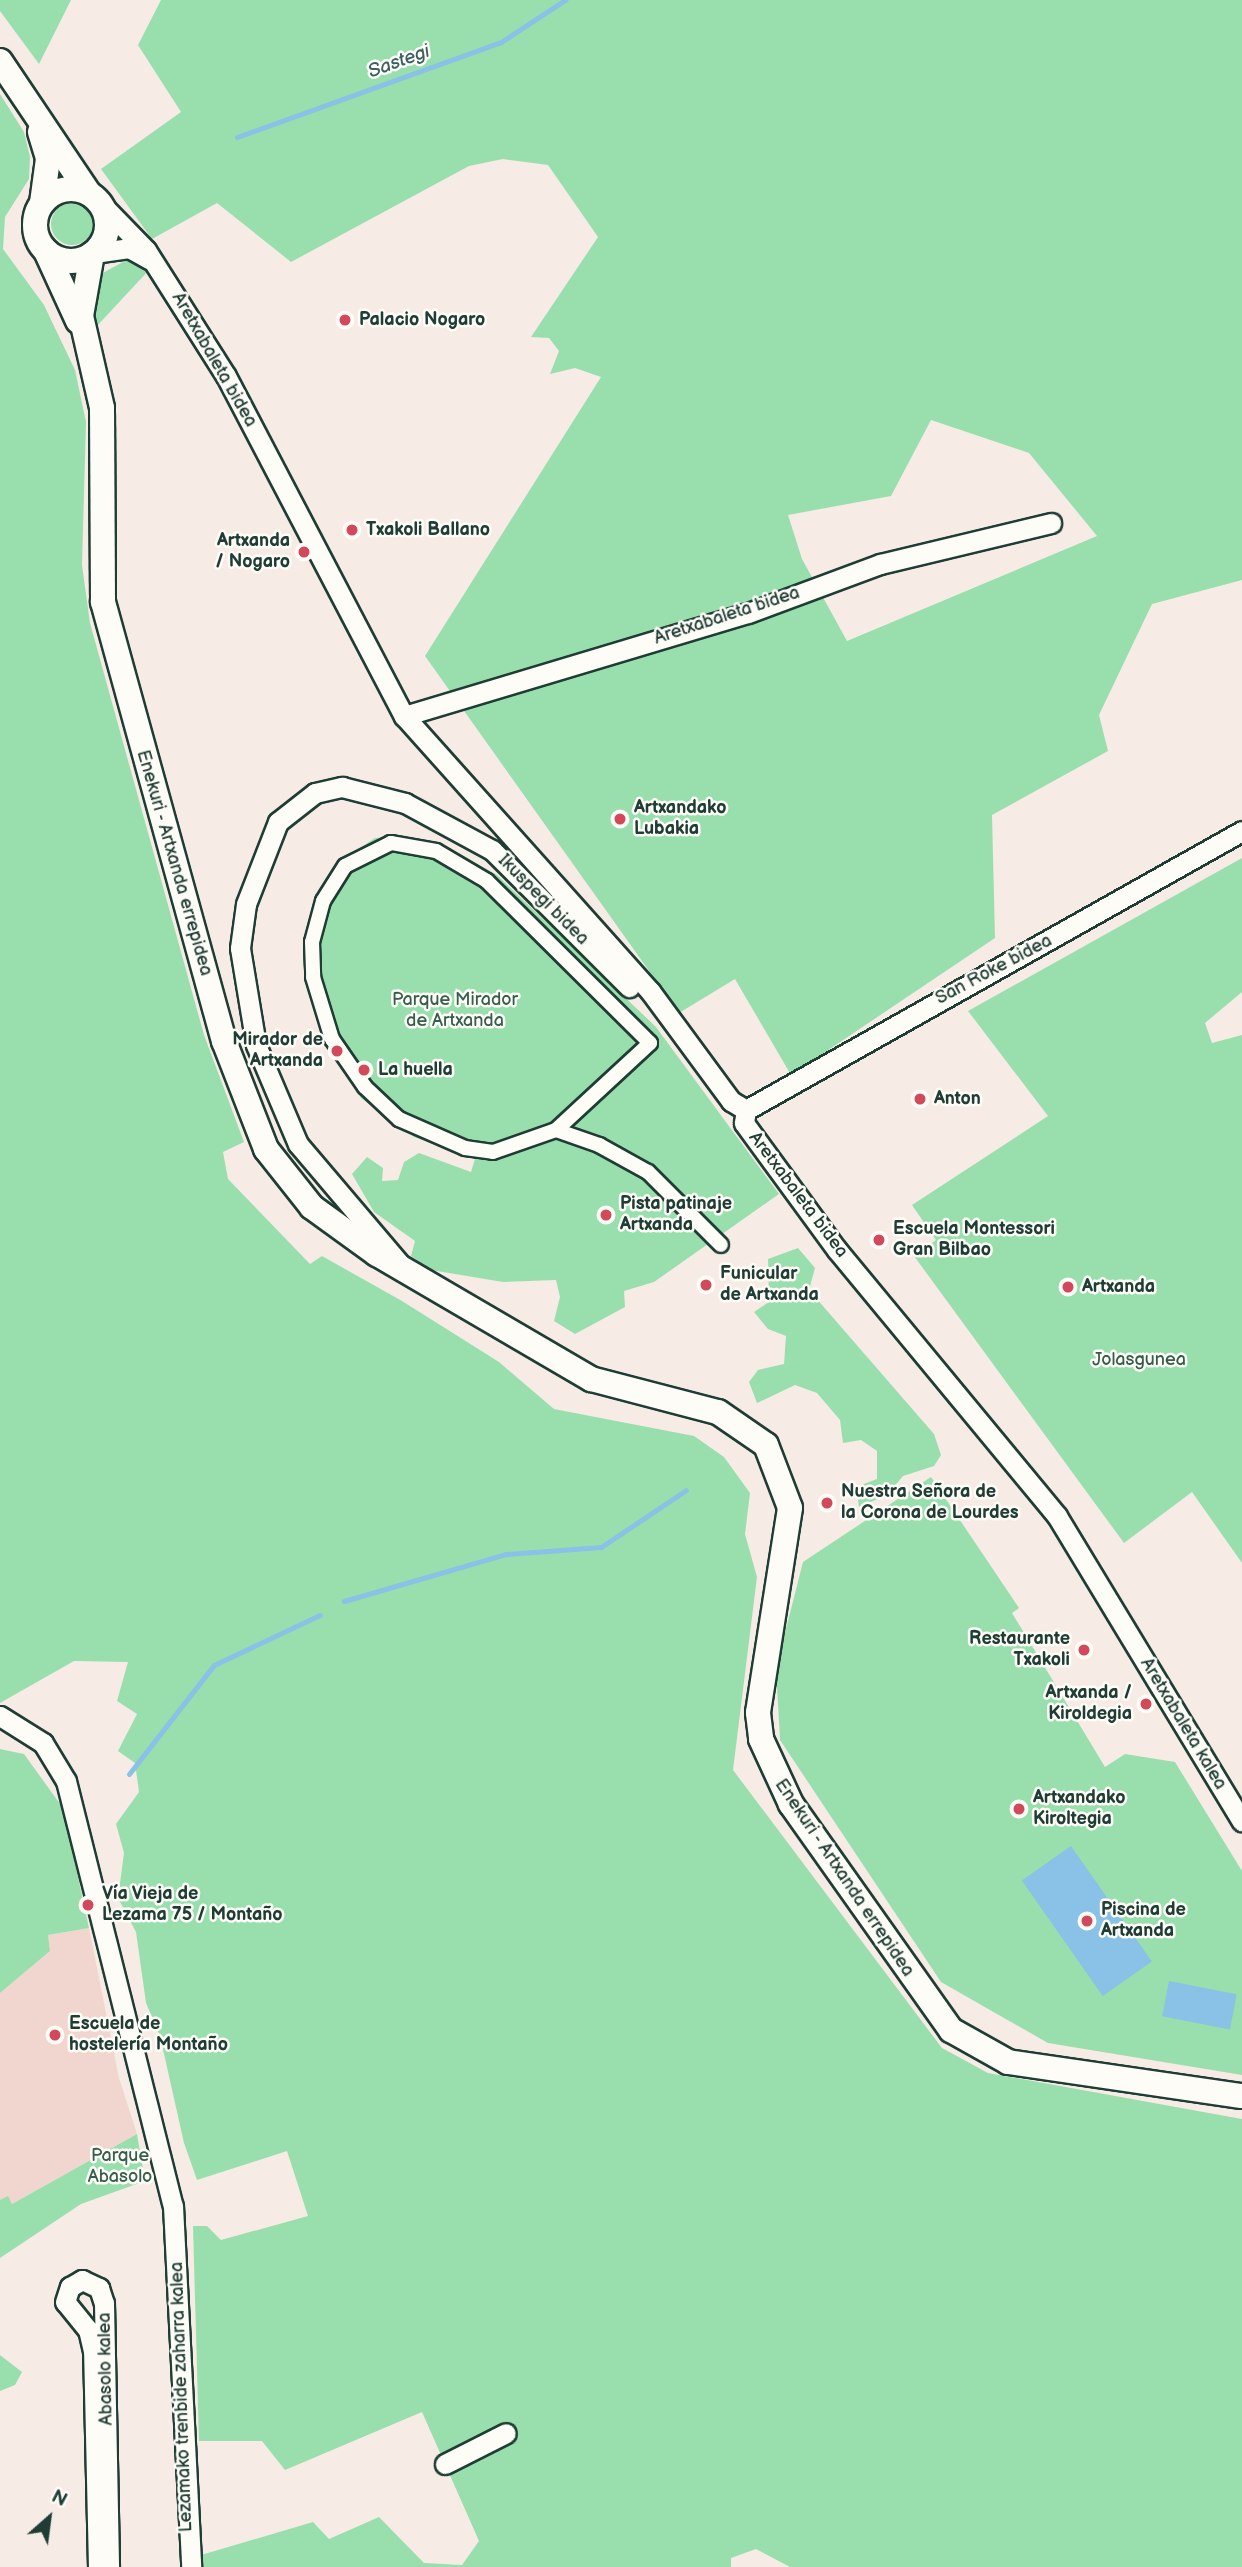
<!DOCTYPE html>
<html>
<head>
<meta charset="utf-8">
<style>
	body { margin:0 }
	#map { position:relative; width:1242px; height:2567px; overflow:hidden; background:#f7ebe5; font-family:"Balsamiq Sans",sans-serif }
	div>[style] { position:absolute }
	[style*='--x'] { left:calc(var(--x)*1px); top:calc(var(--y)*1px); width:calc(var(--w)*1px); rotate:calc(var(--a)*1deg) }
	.built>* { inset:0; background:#f0d6cf }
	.green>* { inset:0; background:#99dfad }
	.round { border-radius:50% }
	.water>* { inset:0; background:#89c1e7; transform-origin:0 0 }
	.stream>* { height:5px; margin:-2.5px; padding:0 2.5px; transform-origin:2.5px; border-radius:2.5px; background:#89c1e7 }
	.roads { filter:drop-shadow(2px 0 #1f3d34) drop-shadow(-2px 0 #1f3d34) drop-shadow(0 2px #1f3d34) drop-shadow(0 -2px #1f3d34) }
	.pedestrian>* { height:14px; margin:-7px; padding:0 7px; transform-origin:7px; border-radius:7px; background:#fdfcf7 }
	.minor>* { height:19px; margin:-9.5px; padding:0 9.5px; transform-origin:9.5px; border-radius:9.5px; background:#fdfcf7 }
	.tertiary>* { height:24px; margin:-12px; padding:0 12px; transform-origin:12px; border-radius:12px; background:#fdfcf7 }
	.tertiary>.ring { margin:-12px; padding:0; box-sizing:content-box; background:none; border:24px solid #fdfcf7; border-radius:50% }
	.dots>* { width:19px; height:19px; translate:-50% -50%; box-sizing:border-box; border:4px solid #fdfcf7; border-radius:50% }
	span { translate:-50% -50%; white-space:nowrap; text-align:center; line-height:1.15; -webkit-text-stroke:5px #fdfcf7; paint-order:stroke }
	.poi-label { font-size:18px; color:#1f3d34; font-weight:700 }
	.left { translate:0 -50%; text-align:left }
	.right { translate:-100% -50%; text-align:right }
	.street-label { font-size:18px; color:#1f3d34 }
	.park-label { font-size:18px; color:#375d4c }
	.water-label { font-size:19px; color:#3a5e61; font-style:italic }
	.north { position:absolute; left:14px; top:2483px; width:70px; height:70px; -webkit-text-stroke:5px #fdfcf7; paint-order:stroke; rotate:28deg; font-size:19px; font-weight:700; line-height:28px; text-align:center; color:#1f3d34 }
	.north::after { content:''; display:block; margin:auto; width:24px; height:32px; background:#1f3d34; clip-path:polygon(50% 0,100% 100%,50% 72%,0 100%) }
</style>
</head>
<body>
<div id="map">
	<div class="built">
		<i style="clip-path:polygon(89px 1928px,119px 2078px,137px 2134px,12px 2204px,8px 2197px,0 2200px,0 1993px,50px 1951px,48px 1935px)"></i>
	</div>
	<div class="green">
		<i style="clip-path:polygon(0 0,71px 0,39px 64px,0 11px)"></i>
		<i style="clip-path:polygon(evenodd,161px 0,1242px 0,1242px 580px,1152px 604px,1099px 715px,1108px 751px,992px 815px,995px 938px,791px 1075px,735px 979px,679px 1013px,425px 656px,601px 377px,575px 368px,550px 374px,559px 351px,549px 338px,531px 337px,598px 237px,548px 165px,503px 159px,469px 166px,291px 262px,217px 203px,152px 239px,101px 169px,181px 112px,138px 45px,161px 0,931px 420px,1029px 453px,1097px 536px,847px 641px,802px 559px,788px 515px,891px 496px,931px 420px)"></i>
		<i style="clip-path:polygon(0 94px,24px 132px,30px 157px,29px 179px,5px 217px,3px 249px,44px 305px,75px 370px,86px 422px,82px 565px,90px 623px,204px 1035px,244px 1142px,223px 1152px,228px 1179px,310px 1264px,322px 1256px,402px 1301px,499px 1362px,554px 1409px,694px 1436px,724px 1457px,750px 1493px,745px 1534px,757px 1577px,733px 1770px,942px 2048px,988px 2073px,1242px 2119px,1242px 2567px,790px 2567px,756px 2549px,731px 2558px,731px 2567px,202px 2567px,201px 2555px,313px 2522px,329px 2539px,379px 2517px,424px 2563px,462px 2565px,479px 2541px,422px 2412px,285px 2470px,262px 2441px,199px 2441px,193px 2226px,207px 2226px,221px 2240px,308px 2216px,287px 2151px,197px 2180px,184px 2143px,160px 2036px,146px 2003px,136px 1932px,118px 1898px,124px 1853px,116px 1824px,139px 1792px,135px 1763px,118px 1751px,137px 1714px,117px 1701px,128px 1662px,74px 1661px,0 1703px)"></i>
		<i class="round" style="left:51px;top:203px;width:42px;height:42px"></i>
		<i style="clip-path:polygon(132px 257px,149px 270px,96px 327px,91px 311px,101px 274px)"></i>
		<i style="clip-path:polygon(405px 837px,441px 843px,497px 875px,656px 1027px,779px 1194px,654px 1282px,624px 1291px,625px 1307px,575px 1334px,554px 1321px,560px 1297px,556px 1280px,503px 1282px,431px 1270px,411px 1256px,415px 1241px,374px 1212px,352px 1174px,367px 1157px,383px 1168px,382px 1181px,398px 1180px,404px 1162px,419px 1153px,471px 1172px,475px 1159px,414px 1137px,361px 1098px,323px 1041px,307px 976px,320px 893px,337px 863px,375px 838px)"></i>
		<i style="clip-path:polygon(1242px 858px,1242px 992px,1205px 1023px,1212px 1043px,1242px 1035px,1242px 1563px,1192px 1492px,1124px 1543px,914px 1256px,936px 1240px,912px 1205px,1048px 1116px,968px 1011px)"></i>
		<i style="clip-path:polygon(798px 1248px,815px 1268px,809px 1290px,934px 1434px,941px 1455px,934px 1466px,903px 1476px,887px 1495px,859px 1507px,856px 1487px,877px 1479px,877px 1451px,861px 1440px,843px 1443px,840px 1420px,817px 1393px,795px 1385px,757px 1403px,749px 1382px,758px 1370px,784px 1364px,786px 1336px,768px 1329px,754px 1312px,769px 1302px,768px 1259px)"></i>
		<i style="clip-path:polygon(931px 1477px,1019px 1608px,1012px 1613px,1105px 1767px,1125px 1754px,1175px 1762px,1242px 1871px,1242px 2075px,1048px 2043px,941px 1982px,780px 1740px,776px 1668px,803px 1562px)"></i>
		<i style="clip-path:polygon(0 1749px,24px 1754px,63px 1808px,89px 1928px,48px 1935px,50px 1951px,0 1993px)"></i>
		<i style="clip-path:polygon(137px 2134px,145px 2181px,81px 2204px,0 2258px,0 2200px,8px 2196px,12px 2204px)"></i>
		<i style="clip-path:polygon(0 2355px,22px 2372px,15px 2385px,0 2391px)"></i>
	</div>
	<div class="water">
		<i style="left:1071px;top:1846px;width:141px;height:60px;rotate:55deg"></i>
		<i style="left:1169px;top:1981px;width:69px;height:36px;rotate:11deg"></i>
	</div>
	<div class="stream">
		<i style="--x:237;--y:137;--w:281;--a:-19.8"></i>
		<i style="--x:501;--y:42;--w:77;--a:-33.3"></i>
		<i style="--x:344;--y:1601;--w:169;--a:-16.2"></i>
		<i style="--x:506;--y:1554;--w:95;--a:-4.2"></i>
		<i style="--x:601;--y:1547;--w:102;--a:-33.8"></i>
		<i style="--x:129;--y:1774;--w:138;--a:-52.1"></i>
		<i style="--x:214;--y:1665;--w:117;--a:-25.3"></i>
	</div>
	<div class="roads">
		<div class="pedestrian">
			<i style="--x:556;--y:1130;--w:128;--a:-42.8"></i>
			<i style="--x:650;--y:1043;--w:230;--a:-135.2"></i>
			<i style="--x:487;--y:881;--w:59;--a:-149.5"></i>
			<i style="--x:436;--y:851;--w:46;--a:-169.9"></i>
			<i style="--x:391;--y:843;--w:51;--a:153.4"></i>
			<i style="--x:345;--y:866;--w:41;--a:122.2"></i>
			<i style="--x:323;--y:901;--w:42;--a:105"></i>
			<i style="--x:312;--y:942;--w:35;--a:88"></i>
			<i style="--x:313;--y:977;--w:65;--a:73"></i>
			<i style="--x:332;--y:1039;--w:58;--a:55.5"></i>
			<i style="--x:365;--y:1087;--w:47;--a:43.3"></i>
			<i style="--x:399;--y:1119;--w:72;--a:23.7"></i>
			<i style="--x:465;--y:1148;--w:28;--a:8"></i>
			<i style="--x:493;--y:1152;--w:67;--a:-19.2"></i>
			<i style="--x:556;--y:1130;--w:46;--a:19.2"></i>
			<i style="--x:599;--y:1145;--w:56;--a:28.9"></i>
			<i style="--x:648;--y:1172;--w:103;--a:45"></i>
		</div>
		<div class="minor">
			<i style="--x:103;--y:206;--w:62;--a:45.7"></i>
			<i style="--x:146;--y:250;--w:149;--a:57.6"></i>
			<i style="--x:226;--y:376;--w:384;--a:62.4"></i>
			<i style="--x:404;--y:716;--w:369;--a:48.2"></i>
			<i style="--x:650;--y:991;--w:137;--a:53.6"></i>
			<i style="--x:731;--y:1101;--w:17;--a:31"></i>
			<i style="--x:94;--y:253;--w:35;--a:-8"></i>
			<i style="--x:129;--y:248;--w:23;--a:29"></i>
			<i style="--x:404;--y:716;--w:359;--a:-16.7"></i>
			<i style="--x:748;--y:613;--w:141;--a:-20.4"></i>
			<i style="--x:880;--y:564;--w:176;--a:-13.5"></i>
			<i style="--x:746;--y:1110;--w:13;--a:99"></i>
			<i style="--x:744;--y:1123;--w:157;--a:53.8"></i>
			<i style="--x:837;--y:1250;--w:345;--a:50.4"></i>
			<i style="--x:1057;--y:1516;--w:357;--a:58.8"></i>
			<i style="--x:746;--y:1110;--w:569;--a:-29.36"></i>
			<i style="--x:399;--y:1263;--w:156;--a:-130.3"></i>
			<i style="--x:298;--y:1144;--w:108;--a:-113"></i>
			<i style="--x:256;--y:1045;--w:98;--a:-99.4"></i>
			<i style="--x:240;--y:948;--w:44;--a:-82.2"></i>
			<i style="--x:246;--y:904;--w:88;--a:-68.7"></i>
			<i style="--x:278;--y:822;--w:47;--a:-38.1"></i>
			<i style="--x:315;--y:793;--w:28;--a:-13"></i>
			<i style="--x:342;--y:787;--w:65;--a:14.3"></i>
			<i style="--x:405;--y:803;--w:99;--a:28.4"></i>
			<i style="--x:492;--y:850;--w:194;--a:45"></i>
			<i style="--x:0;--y:1716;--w:51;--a:32.1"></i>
			<i style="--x:43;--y:1743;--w:44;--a:58.8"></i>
			<i style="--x:66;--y:1781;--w:438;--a:75.9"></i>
			<i style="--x:173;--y:2206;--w:361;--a:87.1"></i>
			<i style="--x:445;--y:2464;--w:68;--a:-26.9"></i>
			<i style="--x:98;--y:2567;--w:216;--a:-91.3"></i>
			<i style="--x:93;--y:2351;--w:22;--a:-103"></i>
			<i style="--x:88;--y:2330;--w:36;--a:-129"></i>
			<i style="--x:65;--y:2302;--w:16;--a:-72"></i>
			<i style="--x:70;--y:2287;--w:14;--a:-30"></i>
			<i style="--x:82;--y:2280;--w:19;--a:25"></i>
			<i style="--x:99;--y:2288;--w:16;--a:72"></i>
			<i style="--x:104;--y:2303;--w:264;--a:88.9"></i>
		</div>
		<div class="tertiary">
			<i style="--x:0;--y:61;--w:158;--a:56.1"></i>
			<i style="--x:40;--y:132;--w:28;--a:73"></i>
			<i style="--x:48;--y:159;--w:44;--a:97.8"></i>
			<i class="ring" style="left:35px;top:189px;width:48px;height:48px"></i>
			<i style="--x:46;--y:251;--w:77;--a:65.4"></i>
			<i style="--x:92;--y:254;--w:63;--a:100.1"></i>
			<i style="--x:81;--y:316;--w:94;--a:77.1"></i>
			<i style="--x:102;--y:408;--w:194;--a:89.7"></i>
			<i style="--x:103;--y:602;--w:455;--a:74.6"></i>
			<i style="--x:224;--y:1041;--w:116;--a:68.7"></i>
			<i style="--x:266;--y:1149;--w:74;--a:51.6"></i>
			<i style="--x:312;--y:1207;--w:80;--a:35.9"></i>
			<i style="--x:377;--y:1254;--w:248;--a:30.3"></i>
			<i style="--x:591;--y:1379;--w:131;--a:14.6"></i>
			<i style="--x:718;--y:1412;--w:58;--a:34.5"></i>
			<i style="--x:766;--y:1445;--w:67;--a:69.1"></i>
			<i style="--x:790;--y:1508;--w:207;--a:98.9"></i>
			<i style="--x:758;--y:1713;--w:26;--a:83"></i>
			<i style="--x:761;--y:1739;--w:72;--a:65.2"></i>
			<i style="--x:791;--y:1804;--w:277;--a:54.7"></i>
			<i style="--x:951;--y:2030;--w:65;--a:29.3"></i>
			<i style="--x:1008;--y:2062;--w:236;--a:8.3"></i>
		</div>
	</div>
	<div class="dots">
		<i style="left:345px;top:320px;background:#d1495b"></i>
		<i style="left:352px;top:530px;background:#d1495b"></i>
		<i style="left:304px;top:552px;background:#d1495b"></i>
		<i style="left:620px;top:819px;background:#d1495b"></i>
		<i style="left:337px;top:1051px;background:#d1495b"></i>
		<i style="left:364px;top:1070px;background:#d1495b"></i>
		<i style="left:920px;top:1099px;background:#d1495b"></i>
		<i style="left:606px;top:1215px;background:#d1495b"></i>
		<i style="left:879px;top:1240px;background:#d1495b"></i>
		<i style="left:706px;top:1285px;background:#d1495b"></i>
		<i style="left:1068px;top:1287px;background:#d1495b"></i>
		<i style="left:827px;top:1503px;background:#d1495b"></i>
		<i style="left:1084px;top:1650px;background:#d1495b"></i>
		<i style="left:1146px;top:1704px;background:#d1495b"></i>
		<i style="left:1019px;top:1809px;background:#d1495b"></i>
		<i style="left:88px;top:1905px;background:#d1495b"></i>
		<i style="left:1087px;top:1921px;background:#d1495b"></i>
		<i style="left:55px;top:2035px;background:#d1495b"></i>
	</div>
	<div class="poi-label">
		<span class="left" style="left:359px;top:320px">Palacio Nogaro</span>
		<span class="left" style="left:366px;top:530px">Txakoli Ballano</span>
		<span class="right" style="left:290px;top:552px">Artxanda<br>/ Nogaro</span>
		<span class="left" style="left:634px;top:819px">Artxandako<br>Lubakia</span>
		<span class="right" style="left:323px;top:1051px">Mirador de<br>Artxanda</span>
		<span class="left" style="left:378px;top:1070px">La huella</span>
		<span class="left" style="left:934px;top:1099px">Anton</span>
		<span class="left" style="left:620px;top:1215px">Pista patinaje<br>Artxanda</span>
		<span class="left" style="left:893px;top:1240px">Escuela Montessori<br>Gran Bilbao</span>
		<span class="left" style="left:720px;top:1285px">Funicular<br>de Artxanda</span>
		<span class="left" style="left:1082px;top:1287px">Artxanda</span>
		<span class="left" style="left:841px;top:1503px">Nuestra Señora de<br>la Corona de Lourdes</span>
		<span class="right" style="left:1070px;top:1650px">Restaurante<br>Txakoli</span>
		<span class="right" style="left:1132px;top:1704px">Artxanda /<br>Kiroldegia</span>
		<span class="left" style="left:1033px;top:1809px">Artxandako<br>Kiroltegia</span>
		<span class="left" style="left:102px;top:1905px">Vía Vieja de<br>Lezama 75 / Montaño</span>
		<span class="left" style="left:1101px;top:1921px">Piscina de<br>Artxanda</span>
		<span class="left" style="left:69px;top:2035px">Escuela de<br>hostelería Montaño</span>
	</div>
	<div class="street-label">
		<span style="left:214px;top:360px;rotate:60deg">Aretxabaleta bidea</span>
		<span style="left:727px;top:616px;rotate:-18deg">Aretxabaleta bidea</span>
		<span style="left:174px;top:863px;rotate:74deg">Enekuri - Artxanda errepidea</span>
		<span style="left:543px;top:900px;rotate:45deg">Ikuspegi bidea</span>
		<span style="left:994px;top:970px;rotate:-28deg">San Roke bidea</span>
		<span style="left:798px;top:1195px;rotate:53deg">Aretxabaleta bidea</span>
		<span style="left:1183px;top:1724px;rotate:59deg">Aretxabaleta kalea</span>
		<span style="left:844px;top:1878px;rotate:56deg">Enekuri - Artxanda errepidea</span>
		<span style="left:106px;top:2369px;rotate:-91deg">Abasolo kalea</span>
		<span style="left:182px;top:2397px;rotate:-92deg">Lezamako trenbide zaharra kalea</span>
	</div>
	<div class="park-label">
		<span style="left:455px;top:1011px">Parque Mirador<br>de Artxanda</span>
		<span style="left:1139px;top:1360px">Jolasgunea</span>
		<span style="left:120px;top:2167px">Parque<br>Abasolo</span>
	</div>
	<div class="water-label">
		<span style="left:399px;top:62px;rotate:-20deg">Sastegi</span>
	</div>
	<div class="north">N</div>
</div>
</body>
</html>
